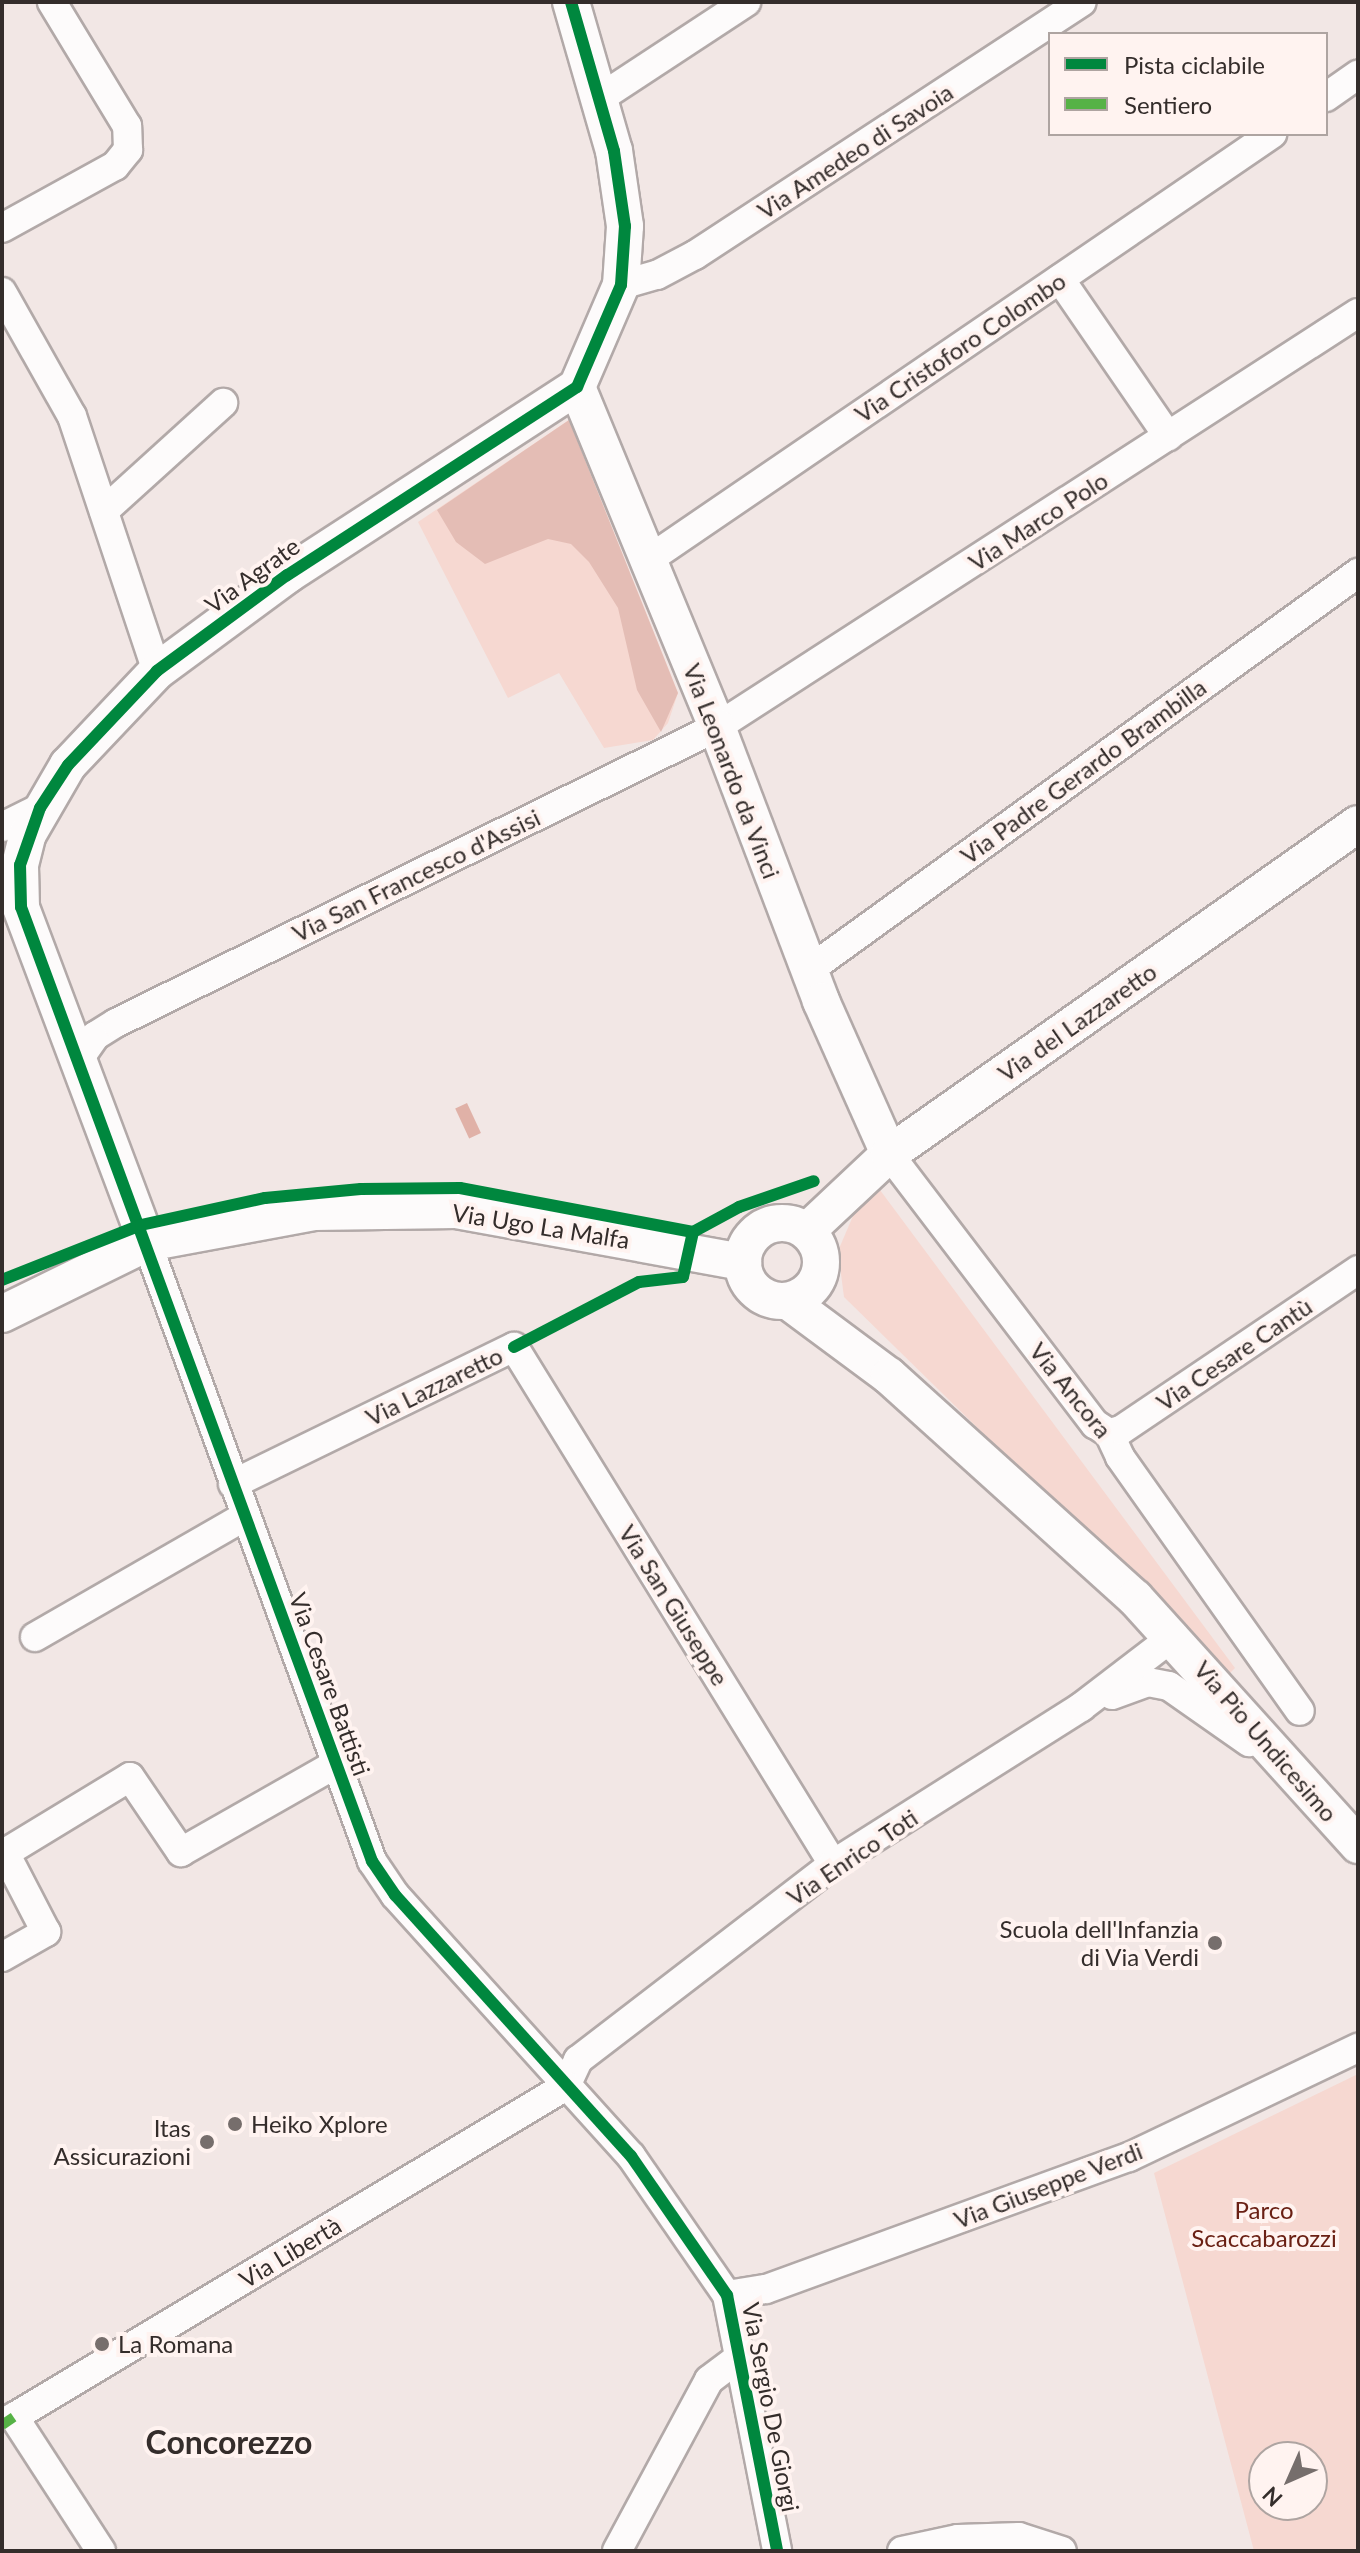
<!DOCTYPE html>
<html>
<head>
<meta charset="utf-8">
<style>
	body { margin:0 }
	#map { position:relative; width:1360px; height:2553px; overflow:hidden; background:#f2e7e5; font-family:Lato,sans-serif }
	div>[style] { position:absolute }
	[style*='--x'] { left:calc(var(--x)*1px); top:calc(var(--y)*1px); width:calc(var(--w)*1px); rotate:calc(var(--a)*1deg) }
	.green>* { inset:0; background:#f6d8d1 }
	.forest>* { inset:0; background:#e4bdb5 }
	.water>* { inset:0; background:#e0b1a7; transform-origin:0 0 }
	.roads { filter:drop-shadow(2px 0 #b2a9a8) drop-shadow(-2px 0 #b2a9a8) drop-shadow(0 2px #b2a9a8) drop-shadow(0 -2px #b2a9a8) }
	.minor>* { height:28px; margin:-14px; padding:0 14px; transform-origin:14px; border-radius:14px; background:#fdfbfb }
	.tertiary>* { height:36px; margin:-18px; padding:0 18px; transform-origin:18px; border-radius:18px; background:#fdfbfb }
	.tertiary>.ring { margin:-18px; padding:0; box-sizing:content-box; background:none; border:36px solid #fdfbfb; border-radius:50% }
	.quiet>* { height:10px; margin-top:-5px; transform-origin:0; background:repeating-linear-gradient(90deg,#56b246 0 20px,transparent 0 30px) }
	.cycleway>* { height:12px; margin:-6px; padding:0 6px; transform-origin:6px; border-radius:6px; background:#00873e }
	.dots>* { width:22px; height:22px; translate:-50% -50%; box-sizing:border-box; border:4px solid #fff3f0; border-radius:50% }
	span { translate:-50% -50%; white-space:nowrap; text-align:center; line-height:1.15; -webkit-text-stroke:8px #fff3f0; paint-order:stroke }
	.street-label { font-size:24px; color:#342d2b }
	.poi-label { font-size:24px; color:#342d2b }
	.right { translate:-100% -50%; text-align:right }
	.left { translate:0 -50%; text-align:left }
	.park-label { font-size:24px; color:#6a2014 }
	.district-label { font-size:32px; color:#342d2b; font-weight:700 }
	.frame { position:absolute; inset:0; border:4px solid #342d2b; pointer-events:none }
	.legend { position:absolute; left:1048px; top:32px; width:280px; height:104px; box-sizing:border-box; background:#fff3f0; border:2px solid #aea4a1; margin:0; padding:10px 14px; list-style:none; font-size:24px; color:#342d2b }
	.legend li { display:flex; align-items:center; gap:16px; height:40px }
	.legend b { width:40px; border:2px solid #aea4a1 }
	.north { position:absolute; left:1248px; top:2441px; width:80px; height:80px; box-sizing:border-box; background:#fff3f0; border:2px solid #aea4a1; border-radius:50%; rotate:225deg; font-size:22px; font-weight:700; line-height:32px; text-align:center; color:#342d2b }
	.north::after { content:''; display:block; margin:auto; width:28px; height:36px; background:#766e6c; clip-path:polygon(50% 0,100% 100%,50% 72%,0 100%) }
</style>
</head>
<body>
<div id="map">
	<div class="green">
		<i style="clip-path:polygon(569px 420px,678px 693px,668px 723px,653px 740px,604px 748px,559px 673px,508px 698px,418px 522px)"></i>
		<i style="clip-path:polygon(877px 1186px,1235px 1668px,1229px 1674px,844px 1297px,838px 1251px,859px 1202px)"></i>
		<i style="clip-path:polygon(evenodd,1358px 2074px,1358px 2551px,1254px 2551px,1154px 2173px,1358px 2074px,1264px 2457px,1312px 2457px,1312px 2505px,1264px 2505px,1264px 2457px)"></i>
	</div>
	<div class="forest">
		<i style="clip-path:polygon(569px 420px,678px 693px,661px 732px,637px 690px,618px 608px,589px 562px,571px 544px,548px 539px,485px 564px,456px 542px,437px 510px)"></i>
	</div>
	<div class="water">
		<i style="left:467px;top:1103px;width:33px;height:13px;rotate:65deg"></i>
	</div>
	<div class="roads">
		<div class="minor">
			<i style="--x:1326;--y:97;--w:39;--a:-35"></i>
			<i style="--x:600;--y:98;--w:175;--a:-33.3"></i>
			<i style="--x:2;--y:228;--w:129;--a:-28.8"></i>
			<i style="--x:115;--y:166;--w:21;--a:-51"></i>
			<i style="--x:128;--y:150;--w:24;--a:-92"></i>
			<i style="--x:127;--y:126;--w:145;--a:-121.2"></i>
			<i style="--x:1060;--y:279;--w:191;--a:55.5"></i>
			<i style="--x:621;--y:285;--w:37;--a:-16"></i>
			<i style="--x:657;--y:275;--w:43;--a:-27.8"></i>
			<i style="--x:695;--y:255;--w:462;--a:-33.2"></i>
			<i style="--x:2;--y:292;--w:142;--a:60.6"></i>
			<i style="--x:72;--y:416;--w:269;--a:71.6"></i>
			<i style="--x:104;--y:511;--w:161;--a:-42.2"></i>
			<i style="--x:648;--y:560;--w:756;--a:-34.32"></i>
			<i style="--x:2;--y:827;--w:42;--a:-26.6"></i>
			<i style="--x:809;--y:970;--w:678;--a:-35.87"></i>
			<i style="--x:77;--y:1062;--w:32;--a:-55"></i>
			<i style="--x:95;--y:1036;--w:25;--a:-32"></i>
			<i style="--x:116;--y:1023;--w:670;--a:-26.22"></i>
			<i style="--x:717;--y:727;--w:763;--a:-32.86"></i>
			<i style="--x:889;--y:1154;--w:340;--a:52.7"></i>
			<i style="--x:1095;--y:1424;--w:17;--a:33"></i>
			<i style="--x:1109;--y:1433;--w:26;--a:65"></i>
			<i style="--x:1120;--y:1457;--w:311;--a:54.7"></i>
			<i style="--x:147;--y:1243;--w:658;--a:69.99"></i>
			<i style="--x:372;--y:1861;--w:41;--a:55.9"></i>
			<i style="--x:395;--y:1895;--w:352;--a:47.9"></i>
			<i style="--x:631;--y:2156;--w:169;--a:55.4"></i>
			<i style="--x:727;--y:2295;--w:261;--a:78.9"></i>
			<i style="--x:1109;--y:1433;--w:12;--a:-14"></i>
			<i style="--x:1121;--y:1430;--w:286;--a:-34"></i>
			<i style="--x:233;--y:1484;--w:313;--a:-26"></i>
			<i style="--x:514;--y:1347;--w:607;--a:58.32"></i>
			<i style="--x:35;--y:1637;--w:241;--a:-29.9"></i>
			<i style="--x:1112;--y:1695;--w:38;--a:-20"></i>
			<i style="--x:1148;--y:1682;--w:21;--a:11"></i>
			<i style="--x:1169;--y:1686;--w:98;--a:35"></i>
			<i style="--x:2;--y:1957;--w:51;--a:-29.6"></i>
			<i style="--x:46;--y:1932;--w:89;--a:-117.4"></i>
			<i style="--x:5;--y:1853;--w:146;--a:-31.3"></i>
			<i style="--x:130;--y:1777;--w:91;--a:55.8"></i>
			<i style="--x:181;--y:1852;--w:178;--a:-29.6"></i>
			<i style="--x:566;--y:2086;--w:29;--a:-65"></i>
			<i style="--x:578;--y:2060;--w:322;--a:-37.5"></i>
			<i style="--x:833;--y:1864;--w:294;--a:-32.3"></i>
			<i style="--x:1081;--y:1707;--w:117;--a:-37.4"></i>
			<i style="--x:727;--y:2295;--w:39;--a:-9"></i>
			<i style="--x:766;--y:2289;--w:386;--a:-20"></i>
			<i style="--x:1129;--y:2157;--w:254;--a:-25.5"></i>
			<i style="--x:101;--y:2551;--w:160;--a:-123"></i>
			<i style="--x:14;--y:2417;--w:644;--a:-30.95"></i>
			<i style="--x:617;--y:2551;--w:194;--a:-61.7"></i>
			<i style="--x:709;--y:2380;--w:36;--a:-37"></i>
			<i style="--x:902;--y:2551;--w:57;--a:-12.1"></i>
			<i style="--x:958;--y:2539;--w:61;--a:-1.9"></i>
			<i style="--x:1019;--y:2537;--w:45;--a:18"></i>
		</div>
		<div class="tertiary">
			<i style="--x:577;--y:387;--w:368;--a:67.6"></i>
			<i style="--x:717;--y:727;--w:293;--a:69.2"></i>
			<i style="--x:821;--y:1001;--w:167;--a:66"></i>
			<i class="ring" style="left:743px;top:1223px;width:42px;height:42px"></i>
			<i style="--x:807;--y:1231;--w:112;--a:-43.2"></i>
			<i style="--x:889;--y:1154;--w:573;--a:-35.13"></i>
			<i style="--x:147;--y:1243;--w:359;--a:-110.6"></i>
			<i style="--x:21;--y:907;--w:42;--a:-91.4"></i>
			<i style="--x:20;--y:865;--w:32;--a:-76"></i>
			<i style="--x:28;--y:834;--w:80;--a:-59.9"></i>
			<i style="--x:68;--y:765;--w:129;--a:-46.6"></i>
			<i style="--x:157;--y:671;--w:162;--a:-36.4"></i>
			<i style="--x:287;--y:575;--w:346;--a:-33"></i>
			<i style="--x:577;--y:387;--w:111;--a:-66.7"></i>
			<i style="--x:621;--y:285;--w:59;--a:-86.1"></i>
			<i style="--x:625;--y:226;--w:76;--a:-98.3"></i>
			<i style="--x:614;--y:151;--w:155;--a:-106.1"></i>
			<i style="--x:788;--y:1301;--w:126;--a:36.6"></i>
			<i style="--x:889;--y:1376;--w:331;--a:42.1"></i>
			<i style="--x:1135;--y:1598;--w:333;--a:47.9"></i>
			<i style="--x:2;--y:1314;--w:161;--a:-26.1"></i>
			<i style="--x:147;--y:1243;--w:170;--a:-10.5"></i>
			<i style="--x:314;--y:1212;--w:142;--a:-0.8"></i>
			<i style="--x:456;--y:1210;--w:292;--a:10.3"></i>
		</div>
	</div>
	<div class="quiet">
		<i style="--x:2;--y:2425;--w:14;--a:-34"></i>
	</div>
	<div class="cycleway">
		<i style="--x:571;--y:2;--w:155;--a:73.9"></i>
		<i style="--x:614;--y:151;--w:76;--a:81.7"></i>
		<i style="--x:625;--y:226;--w:59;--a:93.9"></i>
		<i style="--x:621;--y:285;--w:111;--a:113.3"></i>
		<i style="--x:577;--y:387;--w:346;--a:147"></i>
		<i style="--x:287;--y:575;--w:162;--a:143.6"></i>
		<i style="--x:157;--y:671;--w:129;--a:133.4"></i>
		<i style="--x:68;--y:765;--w:51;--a:123.1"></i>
		<i style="--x:40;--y:808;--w:60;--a:109.3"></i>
		<i style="--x:20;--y:865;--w:42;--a:88.6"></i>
		<i style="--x:21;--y:907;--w:1017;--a:69.8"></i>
		<i style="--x:372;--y:1861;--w:41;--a:55.9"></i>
		<i style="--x:395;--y:1895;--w:352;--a:47.9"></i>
		<i style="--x:631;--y:2156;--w:169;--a:55.4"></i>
		<i style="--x:727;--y:2295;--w:261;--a:78.9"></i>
		<i style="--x:2;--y:1280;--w:149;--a:-21.6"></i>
		<i style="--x:141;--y:1225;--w:127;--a:-12.3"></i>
		<i style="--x:265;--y:1198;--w:96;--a:-5.4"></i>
		<i style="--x:361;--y:1189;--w:99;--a:-0.6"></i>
		<i style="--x:460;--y:1188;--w:237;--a:10.7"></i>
		<i style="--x:693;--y:1232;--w:52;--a:-28.5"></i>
		<i style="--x:739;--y:1207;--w:79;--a:-19.1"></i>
		<i style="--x:514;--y:1347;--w:141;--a:-27.5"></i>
		<i style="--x:639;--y:1282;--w:44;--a:-6.5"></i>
		<i style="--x:683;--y:1277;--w:46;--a:-77.5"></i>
	</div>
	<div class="dots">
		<i style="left:1215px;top:1943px;background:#766e6c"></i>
		<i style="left:235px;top:2124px;background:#766e6c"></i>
		<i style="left:207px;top:2142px;background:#766e6c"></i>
		<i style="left:102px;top:2344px;background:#766e6c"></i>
	</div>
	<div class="street-label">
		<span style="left:855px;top:151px;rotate:-33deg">Via Amedeo di Savoia</span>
		<span style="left:960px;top:347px;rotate:-34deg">Via Cristoforo Colombo</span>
		<span style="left:1038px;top:521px;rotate:-33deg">Via Marco Polo</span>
		<span style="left:252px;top:575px;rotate:-36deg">Via Agrate</span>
		<span style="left:732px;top:771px;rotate:69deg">Via Leonardo da Vinci</span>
		<span style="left:1083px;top:771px;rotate:-36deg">Via Padre Gerardo Brambilla</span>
		<span style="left:416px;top:875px;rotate:-26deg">Via San Francesco d'Assisi</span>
		<span style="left:1077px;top:1022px;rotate:-35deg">Via del Lazzaretto</span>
		<span style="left:541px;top:1226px;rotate:9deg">Via Ugo La Malfa</span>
		<span style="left:1234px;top:1354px;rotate:-34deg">Via Cesare Cantù</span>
		<span style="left:434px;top:1386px;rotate:-26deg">Via Lazzaretto</span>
		<span style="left:1071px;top:1390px;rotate:51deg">Via Ancora</span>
		<span style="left:674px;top:1605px;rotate:58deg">Via San Giuseppe</span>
		<span style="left:330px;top:1684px;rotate:70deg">Via Cesare Battisti</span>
		<span style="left:1266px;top:1741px;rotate:49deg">Via Pio Undicesimo</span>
		<span style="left:852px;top:1857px;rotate:-34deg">Via Enrico Toti</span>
		<span style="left:1048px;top:2185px;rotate:-21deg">Via Giuseppe Verdi</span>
		<span style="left:290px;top:2252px;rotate:-31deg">Via Libertà</span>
		<span style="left:771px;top:2407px;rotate:79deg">Via Sergio De Giorgi</span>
	</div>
	<div class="poi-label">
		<span class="right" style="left:1199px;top:1943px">Scuola dell'Infanzia<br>di Via Verdi</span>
		<span class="left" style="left:251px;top:2124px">Heiko Xplore</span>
		<span class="right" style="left:191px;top:2142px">Itas<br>Assicurazioni</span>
		<span class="left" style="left:118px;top:2344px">La Romana</span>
	</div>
	<div class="park-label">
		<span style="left:1264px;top:2224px">Parco<br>Scaccabarozzi</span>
	</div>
	<div class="district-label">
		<span style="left:229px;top:2442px">Concorezzo</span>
	</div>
	<div class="frame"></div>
	<ul class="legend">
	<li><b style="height:10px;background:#00873e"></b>Pista ciclabile</li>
	<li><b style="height:10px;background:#56b246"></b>Sentiero</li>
	</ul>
	<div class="north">N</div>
</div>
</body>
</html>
